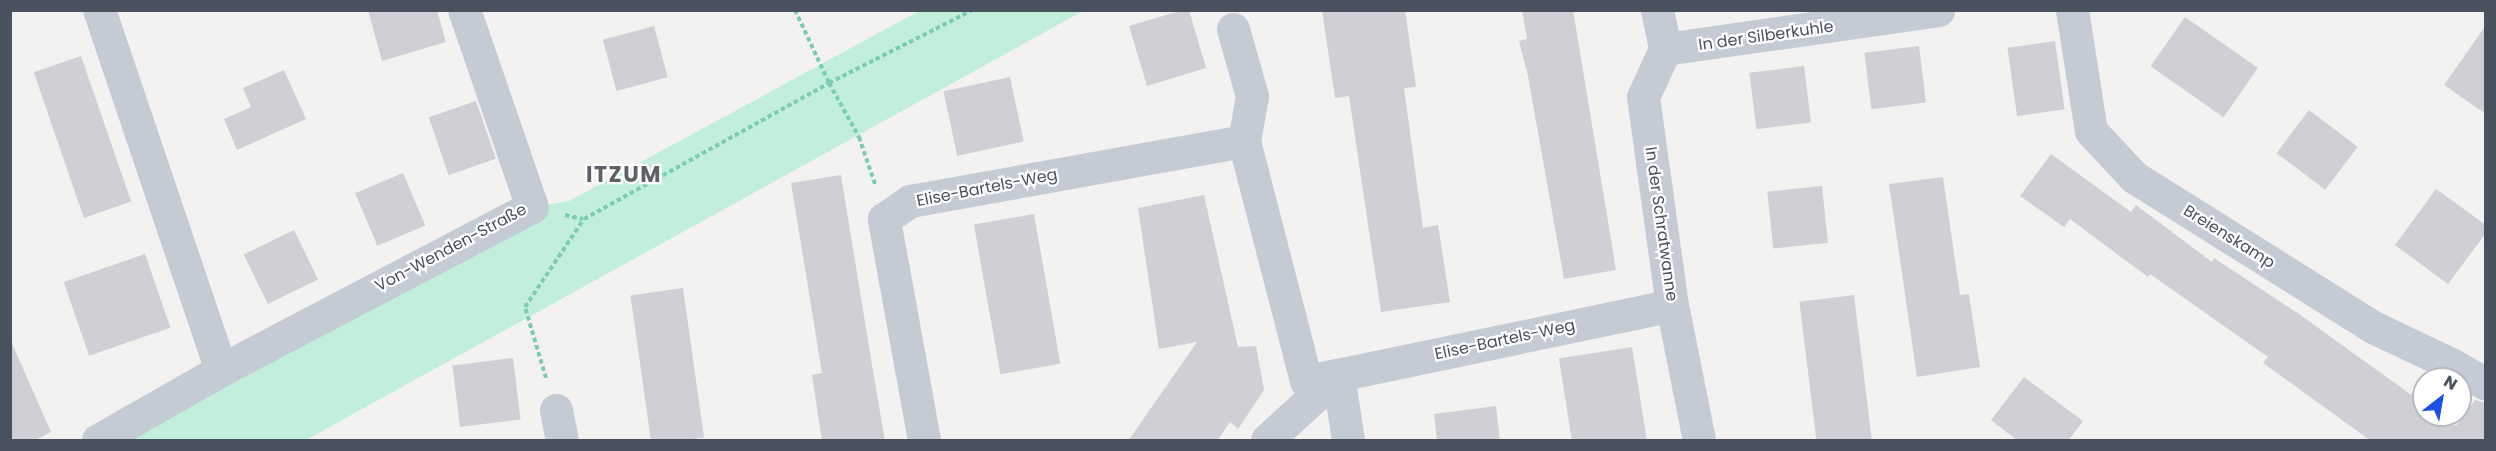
<!DOCTYPE html>
<html>
<head>
<meta charset="utf-8">
<style>
	body { margin:0 }
	#map { position:relative; width:2496px; height:451px; overflow:hidden; background:#f3f2f1; font-family:Poppins,sans-serif }
	div>[style] { position:absolute }
	[style*='--x'] { left:calc(var(--x)*1px); top:calc(var(--y)*1px); width:calc(var(--w)*1px); rotate:calc(var(--a)*1deg) }
	.green>* { inset:0; background:#c1efdb }
	.building>* { inset:0; background:#ced0d5; transform-origin:0 0 }
	.path>* { height:4px; margin-top:-2px; transform-origin:0; background:repeating-linear-gradient(90deg,#79cdb2 0 4.5px,transparent 0 7.5px) }
	.minor>* { height:33px; margin:-16.5px; padding:0 16.5px; transform-origin:16.5px; border-radius:16.5px; background:#c5cbd5 }
	span { translate:-50% -50%; white-space:nowrap; text-align:center; line-height:1.15; -webkit-text-stroke:4.5px #fff; paint-order:stroke }
	.street-label { font-size:16px; color:#49515f }
	.district-label { font-size:22px; color:#5e6066; font-weight:700; letter-spacing:1.5px }
	.frame { position:absolute; inset:0; border:12px solid #49515f; pointer-events:none }
	.north { position:absolute; left:2412px; top:367px; width:60px; height:60px; box-sizing:border-box; background:#fff; border:2px solid #b6b9bf; border-radius:50%; rotate:31deg; font-size:16px; font-weight:700; line-height:24px; text-align:center; color:#49515f }
	.north::after { content:''; display:block; margin:auto; width:21px; height:27px; background:#1c52e3; clip-path:polygon(50% 0,100% 100%,50% 72%,0 100%) }
</style>
</head>
<body>
<div id="map">
	<div class="green">
		<i style="clip-path:polygon(919px 11px,1083px 11px,306px 440px,98px 440px,532px 207px,569px 201px)"></i>
	</div>
	<div class="building">
		<i style="clip-path:polygon(368px 10px,437px 10px,446px 42px,382px 61px)"></i>
		<i style="clip-path:polygon(1183px 10px,1189px 10px,1206px 68px,1147px 86px,1129px 26px)"></i>
		<i style="clip-path:polygon(1322px 10px,1405px 10px,1416px 87px,1404px 88px,1423px 228px,1438px 225px,1450px 302px,1381px 312px,1349px 96px,1335px 98px)"></i>
		<i style="clip-path:polygon(1522px 10px,1573px 10px,1616px 270px,1564px 279px,1528px 76px,1519px 41px,1527px 39px)"></i>
		<i style="left:2185px;top:17px;width:89px;height:60px;rotate:35deg"></i>
		<i style="clip-path:polygon(2486px 25px,2486px 114px,2444px 85px)"></i>
		<i style="left:654px;top:26px;width:53px;height:53px;rotate:75deg"></i>
		<i style="left:2055px;top:41px;width:69px;height:48px;rotate:82deg"></i>
		<i style="left:1919px;top:46px;width:57px;height:55px;rotate:83deg"></i>
		<i style="left:81px;top:56px;width:154px;height:50px;rotate:71deg"></i>
		<i style="left:1804px;top:66px;width:57px;height:55px;rotate:83deg"></i>
		<i style="clip-path:polygon(284px 70px,306px 119px,237px 150px,224px 119px,251px 107px,243px 88px)"></i>
		<i style="left:1010px;top:77px;width:66px;height:68px;rotate:78deg"></i>
		<i style="left:476px;top:101px;width:61px;height:50px;rotate:71deg"></i>
		<i style="left:2309px;top:110px;width:61px;height:54px;rotate:37deg"></i>
		<i style="clip-path:polygon(2051px 154px,2131px 212px,2136px 205px,2212px 262px,2214px 258px,2299px 314px,2424px 404px,2424px 415px,2440px 415px,2456px 426px,2475px 400px,2486px 403px,2486px 441px,2371px 441px,2263px 363px,2268px 357px,2150px 274px,2148px 277px,2070px 219px,2064px 227px,2020px 196px)"></i>
		<i style="left:403px;top:173px;width:57px;height:52px;rotate:67deg"></i>
		<i style="clip-path:polygon(841px 175px,872px 365px,885px 441px,822px 441px,812px 375px,822px 373px,791px 183px)"></i>
		<i style="clip-path:polygon(1943px 177px,1960px 295px,1969px 294px,1980px 367px,1917px 377px,1889px 184px)"></i>
		<i style="left:1822px;top:186px;width:57px;height:55px;rotate:84deg"></i>
		<i style="clip-path:polygon(2436px 189px,2486px 225px,2486px 233px,2448px 284px,2395px 245px)"></i>
		<i style="clip-path:polygon(1204px 195px,1238px 347px,1256px 346px,1264px 390px,1238px 429px,1230px 422px,1217px 441px,1128px 441px,1197px 342px,1159px 349px,1138px 208px)"></i>
		<i style="left:1034px;top:214px;width:152px;height:61px;rotate:80deg"></i>
		<i style="left:294px;top:230px;width:55px;height:56px;rotate:64deg"></i>
		<i style="left:145px;top:254px;width:78px;height:86px;rotate:71deg"></i>
		<i style="left:683px;top:288px;width:151px;height:53px;rotate:82deg"></i>
		<i style="left:1854px;top:295px;width:147px;height:55px;rotate:83deg"></i>
		<i style="clip-path:polygon(10px 339px,51px 432px,33px 441px,10px 441px)"></i>
		<i style="left:1632px;top:347px;width:95px;height:74px;rotate:81deg"></i>
		<i style="left:513px;top:358px;width:62px;height:61px;rotate:83deg"></i>
		<i style="clip-path:polygon(2024px 377px,2083px 421px,2068px 441px,2018px 441px,1991px 420px)"></i>
		<i style="clip-path:polygon(1496px 406px,1500px 441px,1437px 441px,1434px 414px)"></i>
	</div>
	<div class="path">
		<i style="--x:795;--y:10;--w:81;--a:65"></i>
		<i style="--x:829;--y:83;--w:62;--a:60.9"></i>
		<i style="--x:859;--y:137;--w:50;--a:71.2"></i>
		<i style="--x:565;--y:215;--w:18;--a:13"></i>
		<i style="--x:546;--y:378;--w:74;--a:-106.5"></i>
		<i style="--x:525;--y:307;--w:106;--a:-56.2"></i>
		<i style="--x:584;--y:219;--w:280;--a:-29"></i>
		<i style="--x:829;--y:83;--w:161;--a:-27"></i>
	</div>
	<div class="minor">
		<i style="--x:1657;--y:10;--w:40;--a:78"></i>
		<i style="--x:1665;--y:49;--w:53;--a:114.6"></i>
		<i style="--x:1643;--y:97;--w:210;--a:82.1"></i>
		<i style="--x:1672;--y:305;--w:138;--a:78.7"></i>
		<i style="--x:2072;--y:10;--w:122;--a:81.1"></i>
		<i style="--x:2091;--y:131;--w:63;--a:46.9"></i>
		<i style="--x:2134;--y:177;--w:284;--a:32.1"></i>
		<i style="--x:2375;--y:328;--w:86;--a:25.4"></i>
		<i style="--x:2453;--y:365;--w:38;--a:30"></i>
		<i style="--x:1233;--y:29;--w:70;--a:74.2"></i>
		<i style="--x:1252;--y:96;--w:46;--a:100.1"></i>
		<i style="--x:1244;--y:141;--w:248;--a:75.5"></i>
		<i style="--x:1306;--y:381;--w:33;--a:-11"></i>
		<i style="--x:1338;--y:375;--w:66;--a:81.3"></i>
		<i style="--x:1665;--y:49;--w:276;--a:-8.1"></i>
		<i style="--x:221;--y:370;--w:351;--a:-27.7"></i>
		<i style="--x:532;--y:207;--w:208;--a:-109"></i>
		<i style="--x:556;--y:410;--w:31;--a:79"></i>
		<i style="--x:98;--y:440;--w:142;--a:-29.6"></i>
		<i style="--x:221;--y:370;--w:380;--a:-108.7"></i>
		<i style="--x:924;--y:440;--w:225;--a:-100.3"></i>
		<i style="--x:884;--y:219;--w:32;--a:-35"></i>
		<i style="--x:910;--y:201;--w:339;--a:-10.2"></i>
		<i style="--x:1267;--y:440;--w:96;--a:-42.5"></i>
		<i style="--x:1338;--y:375;--w:341;--a:-11.8"></i>
	</div>
	<div class="street-label">
		<span style="left:1766px;top:36px;rotate:-8deg">In der Silberkuhle</span>
		<span style="left:987px;top:188px;rotate:-11deg">Elise-Bartels-Weg</span>
		<span style="left:1661px;top:224px;rotate:82deg">In der Schratwanne</span>
		<span style="left:2229px;top:237px;rotate:32deg">Breienskamp</span>
		<span style="left:451px;top:248px;rotate:-28deg">Von-Wenden-Straße</span>
		<span style="left:1505px;top:340px;rotate:-12deg">Elise-Bartels-Weg</span>
	</div>
	<div class="district-label">
		<span style="left:624px;top:175px">ITZUM</span>
	</div>
	<div class="frame"></div>
	<div class="north">N</div>
</div>
</body>
</html>
